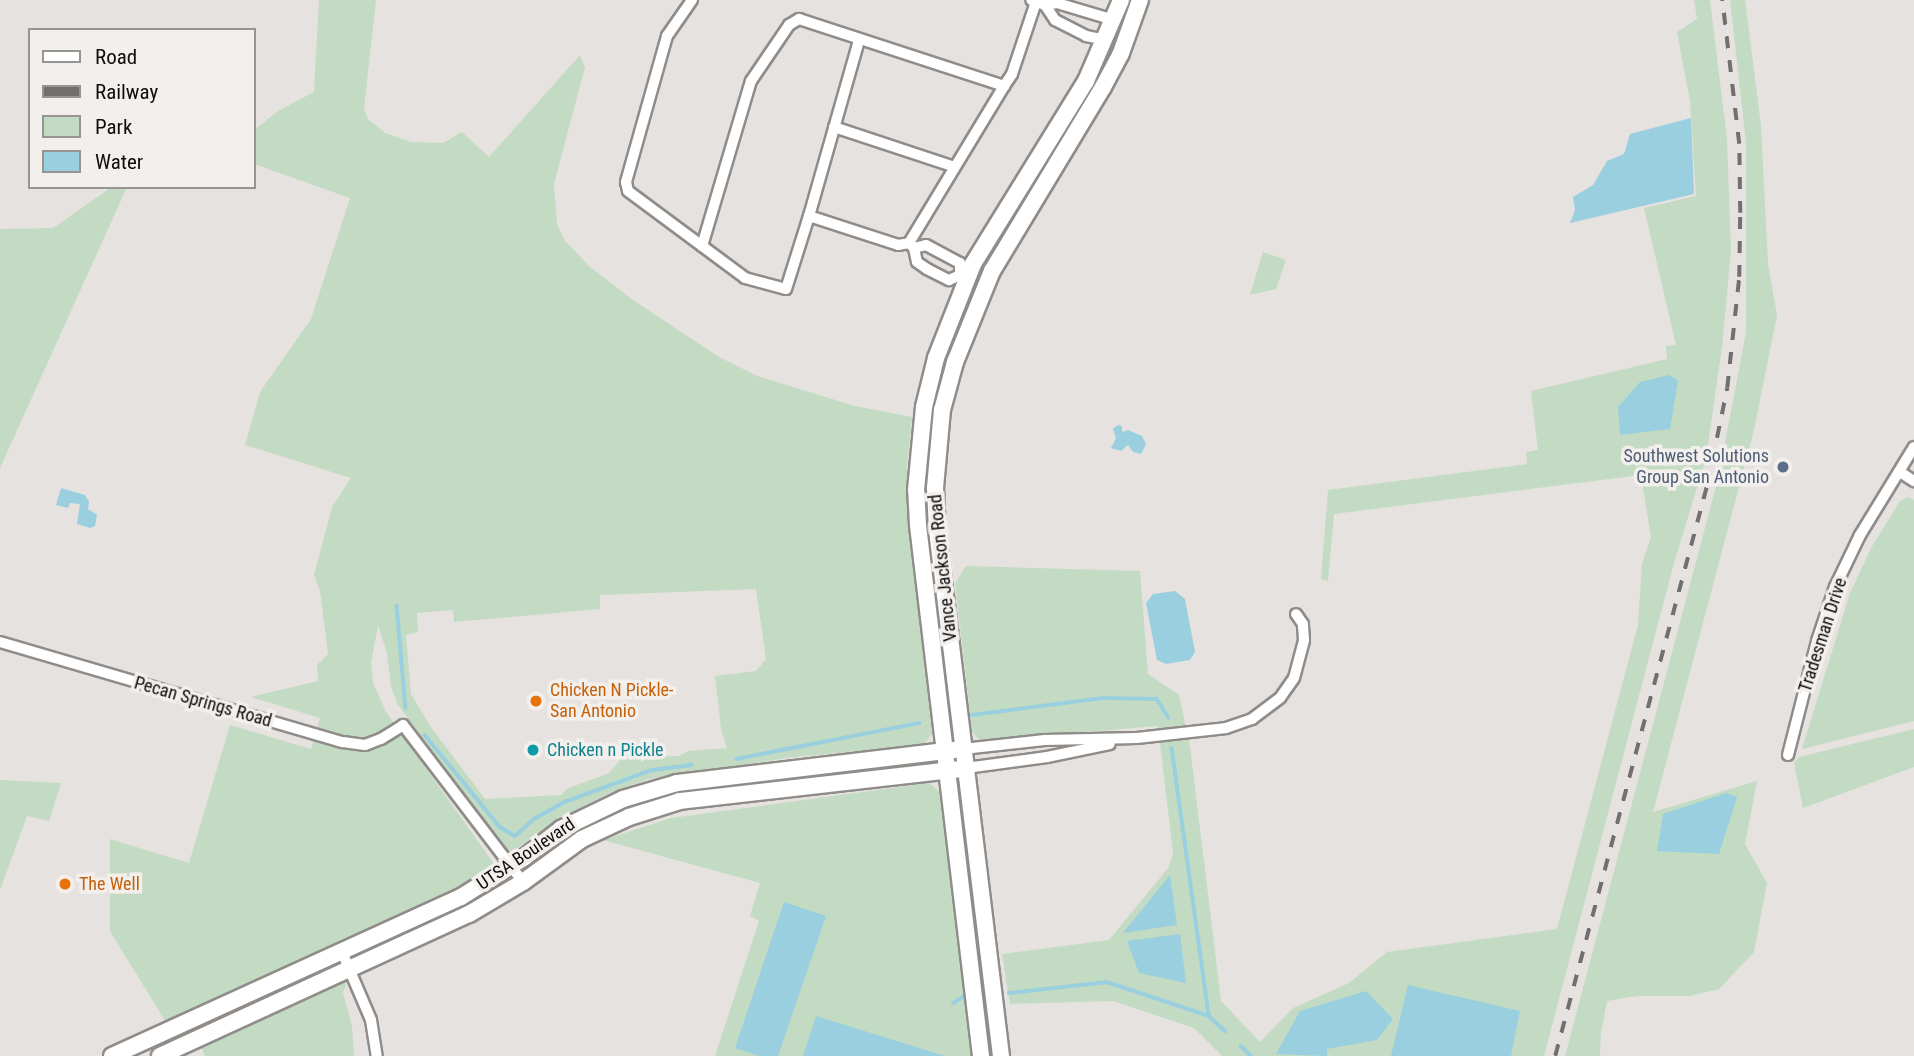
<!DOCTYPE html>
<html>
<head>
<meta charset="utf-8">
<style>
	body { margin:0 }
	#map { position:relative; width:1914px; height:1056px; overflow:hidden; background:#e6e2df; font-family:"Roboto Condensed",sans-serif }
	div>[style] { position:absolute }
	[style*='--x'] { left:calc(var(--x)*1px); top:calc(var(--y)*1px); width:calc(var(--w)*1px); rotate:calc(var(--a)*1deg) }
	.green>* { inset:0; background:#c2dbc2 }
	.water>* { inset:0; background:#99cfdf }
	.stream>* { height:3.5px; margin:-1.75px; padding:0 1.75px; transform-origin:1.75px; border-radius:1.75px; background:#99cfdf }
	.roads { filter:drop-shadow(2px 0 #908c89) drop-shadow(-2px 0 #908c89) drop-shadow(0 2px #908c89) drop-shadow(0 -2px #908c89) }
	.street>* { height:10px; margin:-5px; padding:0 5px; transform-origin:5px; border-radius:5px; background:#fff }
	.secondary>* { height:16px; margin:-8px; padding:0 8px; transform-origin:8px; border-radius:8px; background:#fff }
	.rail>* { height:3.5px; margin-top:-1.75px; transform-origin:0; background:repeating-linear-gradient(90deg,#72706e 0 12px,transparent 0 24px) }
	.dots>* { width:19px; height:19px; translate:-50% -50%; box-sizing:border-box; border:4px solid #f3efec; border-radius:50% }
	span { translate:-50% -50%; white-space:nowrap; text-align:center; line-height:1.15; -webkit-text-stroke:7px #f3efec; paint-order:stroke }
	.service-label { font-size:18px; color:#4e5e75 }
	.right { translate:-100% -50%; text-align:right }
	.street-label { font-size:18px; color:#0e0d0c }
	.food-label { font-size:18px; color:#c56008 }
	.left { translate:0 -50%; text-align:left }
	.culture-label { font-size:18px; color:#0d838f }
	.legend { position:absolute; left:28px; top:28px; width:228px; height:161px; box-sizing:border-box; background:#f3efec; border:2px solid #979592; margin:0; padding:9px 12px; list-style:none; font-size:21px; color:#0e0d0c }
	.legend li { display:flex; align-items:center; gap:14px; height:35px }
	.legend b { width:35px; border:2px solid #979592 }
</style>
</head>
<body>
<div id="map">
	<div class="green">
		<i style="clip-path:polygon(evenodd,319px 0,376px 0,364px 109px,368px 119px,385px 133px,411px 142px,443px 143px,462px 132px,489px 157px,580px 55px,585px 67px,554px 184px,557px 225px,565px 241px,590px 267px,633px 300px,719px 357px,757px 376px,855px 406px,912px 417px,907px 466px,909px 534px,932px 733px,924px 745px,794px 757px,648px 779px,607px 794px,561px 817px,509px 854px,398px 705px,391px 687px,387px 653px,378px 625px,371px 663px,373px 683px,386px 712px,494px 864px,492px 869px,449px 895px,362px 937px,343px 993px,352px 1026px,354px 1056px,205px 1056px,202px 1049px,164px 1019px,110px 931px,110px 839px,189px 863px,230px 725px,311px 749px,320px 718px,251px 697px,318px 681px,317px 665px,328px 654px,320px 591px,314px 575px,332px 507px,351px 478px,245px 445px,260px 392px,311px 319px,350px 198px,254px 164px,254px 130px,278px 111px,314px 92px,319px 0,756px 589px,766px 659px,756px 671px,715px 676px,721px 730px,727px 748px,689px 751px,679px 756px,622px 758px,609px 773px,566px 789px,562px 795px,485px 799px,430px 726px,411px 694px,406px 635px,418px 632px,417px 613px,453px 610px,454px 622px,600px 609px,600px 595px,756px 589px)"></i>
		<i style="clip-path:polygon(1694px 0,1710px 0,1727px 139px,1731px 250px,1722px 347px,1706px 458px,1674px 563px,1544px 1056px,1222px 1056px,1194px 1028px,1113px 1001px,1010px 1004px,1002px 954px,1109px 940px,1169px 867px,1173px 853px,1158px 726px,980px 741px,972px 731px,955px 583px,966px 566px,1140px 571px,1148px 674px,1179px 695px,1190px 747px,1221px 1001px,1260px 1042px,1293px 1008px,1349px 983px,1387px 952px,1557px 929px,1638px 625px,1642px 564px,1651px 537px,1641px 475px,1334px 514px,1328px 581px,1321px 579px,1328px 490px,1527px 464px,1526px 452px,1538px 450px,1531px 391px,1667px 359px,1666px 346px,1676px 345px,1644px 208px,1696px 196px,1690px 101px,1677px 32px,1697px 19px)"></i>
		<i style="clip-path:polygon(1730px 0,1745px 0,1761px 126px,1768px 264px,1777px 315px,1754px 430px,1653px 812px,1757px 781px,1745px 844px,1767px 883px,1754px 952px,1719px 989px,1690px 996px,1637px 996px,1607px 1001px,1601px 1033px,1600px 1056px,1565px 1056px,1719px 475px,1746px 332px,1746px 143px)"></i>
		<i style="clip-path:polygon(112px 187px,127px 187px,0 468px,0 229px,53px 228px)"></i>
		<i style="clip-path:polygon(1263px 252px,1286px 260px,1276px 289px,1250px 295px)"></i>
		<i style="clip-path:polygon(1908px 497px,1914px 500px,1914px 721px,1802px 749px,1850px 593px,1871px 548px,1900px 501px)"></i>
		<i style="clip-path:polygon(1914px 729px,1914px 767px,1803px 808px,1794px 763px,1799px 757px)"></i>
		<i style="clip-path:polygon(0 780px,61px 783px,49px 821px,27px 816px,0 890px)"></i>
		<i style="clip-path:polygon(929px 783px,939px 791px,972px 1056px,715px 1056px,759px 921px,750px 916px,760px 883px,603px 840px,671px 818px)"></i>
	</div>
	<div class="water">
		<i style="clip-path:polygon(1691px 118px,1694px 194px,1570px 223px,1575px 210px,1573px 197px,1593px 185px,1607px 161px,1624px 154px,1630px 134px)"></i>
		<i style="clip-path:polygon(1669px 375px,1678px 380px,1670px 429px,1620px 435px,1618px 407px,1640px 382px)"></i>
		<i style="clip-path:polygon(1118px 425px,1122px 426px,1122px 432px,1128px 430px,1142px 436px,1146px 444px,1141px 454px,1133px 452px,1128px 445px,1121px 451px,1111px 448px,1116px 438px,1113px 429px)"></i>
		<i style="clip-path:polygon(61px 488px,85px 495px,89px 502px,88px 509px,97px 515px,95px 526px,90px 528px,77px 524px,80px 504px,70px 503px,68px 508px,56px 505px)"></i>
		<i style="clip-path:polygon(1175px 591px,1185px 599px,1195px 652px,1190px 660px,1166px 664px,1157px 660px,1146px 603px,1153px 594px)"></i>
		<i style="clip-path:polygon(1726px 793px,1737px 797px,1719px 854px,1657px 851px,1663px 814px)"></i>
		<i style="clip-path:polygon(1170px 875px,1177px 925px,1123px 933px)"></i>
		<i style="clip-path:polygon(784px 902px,826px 916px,778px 1056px,759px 1056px,735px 1048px)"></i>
		<i style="clip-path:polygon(1180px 934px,1186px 983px,1139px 973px,1127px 941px)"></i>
		<i style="clip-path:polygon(1408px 985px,1520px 1011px,1511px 1056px,1391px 1056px)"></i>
		<i style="clip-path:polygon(1366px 991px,1393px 1019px,1377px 1040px,1327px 1049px,1327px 1056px,1276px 1054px,1300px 1011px)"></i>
		<i style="clip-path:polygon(816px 1016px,945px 1056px,803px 1056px)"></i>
	</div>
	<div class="stream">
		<i style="--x:397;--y:606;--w:102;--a:85"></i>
		<i style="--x:972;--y:715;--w:132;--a:-7.4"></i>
		<i style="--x:1103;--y:698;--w:54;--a:1.1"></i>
		<i style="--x:1157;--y:699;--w:22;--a:58"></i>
		<i style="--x:425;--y:735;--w:119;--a:50.8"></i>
		<i style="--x:500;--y:827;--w:17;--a:31"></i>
		<i style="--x:515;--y:836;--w:25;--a:-42"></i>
		<i style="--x:534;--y:819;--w:35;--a:-29"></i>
		<i style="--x:565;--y:802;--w:93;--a:-20.2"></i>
		<i style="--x:652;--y:770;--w:40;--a:-7.1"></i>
		<i style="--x:1172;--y:748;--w:271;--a:82.1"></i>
		<i style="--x:736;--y:759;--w:187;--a:-11.1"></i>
		<i style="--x:1009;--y:993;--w:99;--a:-6.4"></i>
		<i style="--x:1107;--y:982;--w:108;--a:18.4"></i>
		<i style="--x:1209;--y:1016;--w:22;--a:43"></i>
		<i style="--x:953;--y:1003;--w:12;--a:-31"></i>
		<i style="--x:1241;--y:1046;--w:14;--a:45"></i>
	</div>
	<div class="roads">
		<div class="street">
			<i style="--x:692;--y:0;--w:44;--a:124.8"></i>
			<i style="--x:667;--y:36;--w:152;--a:105.7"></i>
			<i style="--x:626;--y:182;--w:9;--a:77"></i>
			<i style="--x:628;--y:191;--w:146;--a:36.6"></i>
			<i style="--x:745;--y:278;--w:42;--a:15"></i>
			<i style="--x:786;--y:289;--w:77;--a:-72.5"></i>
			<i style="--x:809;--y:216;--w:94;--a:18"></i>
			<i style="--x:898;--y:245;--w:11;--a:-10"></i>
			<i style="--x:909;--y:243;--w:7;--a:45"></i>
			<i style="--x:914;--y:248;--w:12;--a:-14"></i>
			<i style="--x:926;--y:245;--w:38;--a:28"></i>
			<i style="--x:960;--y:263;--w:12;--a:90"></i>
			<i style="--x:1036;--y:2;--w:9;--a:18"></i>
			<i style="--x:1045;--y:5;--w:12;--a:-9"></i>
			<i style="--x:1057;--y:3;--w:59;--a:16.6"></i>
			<i style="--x:1045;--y:5;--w:18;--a:56"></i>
			<i style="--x:1055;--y:20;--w:35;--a:27"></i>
			<i style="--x:1086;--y:36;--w:20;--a:11"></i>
			<i style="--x:834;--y:127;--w:127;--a:18.3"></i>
			<i style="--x:809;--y:216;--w:183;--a:-74.1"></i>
			<i style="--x:909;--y:243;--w:184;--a:-58.8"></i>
			<i style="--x:702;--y:246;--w:172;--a:-73.5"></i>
			<i style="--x:751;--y:81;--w:68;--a:-55.8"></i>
			<i style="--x:789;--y:25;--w:12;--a:-31"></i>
			<i style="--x:799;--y:19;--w:216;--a:18.1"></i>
			<i style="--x:1004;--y:86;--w:14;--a:-56"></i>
			<i style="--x:1012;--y:74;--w:76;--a:-71.6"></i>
			<i style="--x:1036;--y:2;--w:5;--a:-158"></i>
			<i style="--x:914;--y:248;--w:14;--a:78"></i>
			<i style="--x:917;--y:262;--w:12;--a:35"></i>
			<i style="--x:927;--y:269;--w:25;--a:27"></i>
			<i style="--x:949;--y:280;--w:12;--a:-24"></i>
			<i style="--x:960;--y:275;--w:7;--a:27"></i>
			<i style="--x:1900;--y:472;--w:17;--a:33"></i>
			<i style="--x:0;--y:642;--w:357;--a:16.3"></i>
			<i style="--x:343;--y:742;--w:22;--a:8"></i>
			<i style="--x:365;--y:745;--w:17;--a:-21"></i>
			<i style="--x:381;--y:739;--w:26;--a:-32"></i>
			<i style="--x:403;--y:725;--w:198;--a:52.6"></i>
			<i style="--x:963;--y:749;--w:82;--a:-6.3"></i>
			<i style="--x:1045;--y:740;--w:92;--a:-1.2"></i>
			<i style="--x:1137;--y:738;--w:90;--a:-6.4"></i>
			<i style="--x:1226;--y:728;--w:28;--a:-19"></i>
			<i style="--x:1252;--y:719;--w:35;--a:-37"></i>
			<i style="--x:1280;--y:698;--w:24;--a:-55"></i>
			<i style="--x:1294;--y:678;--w:39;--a:-75"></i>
			<i style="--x:1304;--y:640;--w:16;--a:-94"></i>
			<i style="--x:1303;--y:624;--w:12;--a:-125"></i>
			<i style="--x:1788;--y:755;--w:118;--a:-75.7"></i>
			<i style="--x:1817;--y:641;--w:57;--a:-71.6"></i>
			<i style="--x:1835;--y:587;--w:58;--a:-64.3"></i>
			<i style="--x:1860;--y:535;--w:103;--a:-58.5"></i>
			<i style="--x:966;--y:768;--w:82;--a:-7.7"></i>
			<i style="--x:1047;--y:757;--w:64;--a:-11.7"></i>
			<i style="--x:342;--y:952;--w:74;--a:66.9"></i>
			<i style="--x:371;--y:1020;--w:36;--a:81"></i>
		</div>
		<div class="secondary">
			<i style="--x:112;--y:1056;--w:384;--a:-24.5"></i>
			<i style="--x:461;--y:897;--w:75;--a:-32"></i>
			<i style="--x:525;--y:857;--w:46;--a:-37.9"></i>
			<i style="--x:561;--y:829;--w:69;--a:-25.8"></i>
			<i style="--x:623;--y:799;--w:56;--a:-16.5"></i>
			<i style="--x:677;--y:783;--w:279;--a:-6.8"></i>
			<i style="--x:160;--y:1056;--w:340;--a:-24.7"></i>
			<i style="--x:469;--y:914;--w:63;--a:-30.7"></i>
			<i style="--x:523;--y:882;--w:73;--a:-36.1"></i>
			<i style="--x:582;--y:839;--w:52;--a:-25.1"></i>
			<i style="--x:629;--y:817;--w:53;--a:-17.4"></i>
			<i style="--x:680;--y:801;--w:281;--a:-6.5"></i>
			<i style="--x:981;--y:1056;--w:535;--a:-96.77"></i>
			<i style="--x:918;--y:525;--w:35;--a:-93"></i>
			<i style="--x:916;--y:490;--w:83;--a:-84.5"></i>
			<i style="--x:924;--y:407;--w:50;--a:-76.2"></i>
			<i style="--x:936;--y:358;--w:101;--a:-68.5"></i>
			<i style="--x:973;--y:264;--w:215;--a:-58.3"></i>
			<i style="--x:1086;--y:81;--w:88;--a:-66.6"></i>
			<i style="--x:1001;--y:1056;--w:530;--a:-96.94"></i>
			<i style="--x:937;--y:530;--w:42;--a:-92.7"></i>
			<i style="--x:935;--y:488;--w:78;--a:-84.9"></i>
			<i style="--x:942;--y:410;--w:50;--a:-74.8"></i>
			<i style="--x:955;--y:362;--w:98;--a:-67.9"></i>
			<i style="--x:992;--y:271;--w:215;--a:-58.9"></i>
			<i style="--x:1103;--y:87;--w:38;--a:-62"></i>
			<i style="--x:1121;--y:53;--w:56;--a:-70.3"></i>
		</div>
	</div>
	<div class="rail">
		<i style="--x:1555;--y:1056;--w:591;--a:-75.09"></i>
		<i style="--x:1707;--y:485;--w:99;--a:-78.3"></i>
		<i style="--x:1727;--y:388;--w:112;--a:-83.8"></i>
		<i style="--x:1739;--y:277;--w:64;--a:-89.1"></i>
		<i style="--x:1740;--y:213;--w:69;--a:-90.8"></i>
		<i style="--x:1739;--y:144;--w:145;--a:-96.7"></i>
	</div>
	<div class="dots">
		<i style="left:1783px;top:467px;background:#5c6f8a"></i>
		<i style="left:536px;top:701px;background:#e8710a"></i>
		<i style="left:533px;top:750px;background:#0f9aa8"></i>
		<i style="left:65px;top:884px;background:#e8710a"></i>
	</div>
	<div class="service-label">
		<span class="right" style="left:1769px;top:467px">Southwest Solutions<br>Group San Antonio</span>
	</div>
	<div class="street-label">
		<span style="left:943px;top:568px;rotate:-96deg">Vance Jackson Road</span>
		<span style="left:1823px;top:635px;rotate:-72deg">Tradesman Drive</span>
		<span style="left:203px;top:702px;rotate:16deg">Pecan Springs Road</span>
		<span style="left:526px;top:854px;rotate:-34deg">UTSA Boulevard</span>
	</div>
	<div class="food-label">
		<span class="left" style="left:550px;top:701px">Chicken N Pickle-<br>San Antonio</span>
		<span class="left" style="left:79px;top:884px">The Well</span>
	</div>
	<div class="culture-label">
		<span class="left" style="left:547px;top:750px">Chicken n Pickle</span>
	</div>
	<ul class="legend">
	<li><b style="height:9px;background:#fff"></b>Road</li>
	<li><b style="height:9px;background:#72706e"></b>Railway</li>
	<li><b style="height:19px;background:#c2dbc2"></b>Park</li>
	<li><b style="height:19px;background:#99cfdf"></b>Water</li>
	</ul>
</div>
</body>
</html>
